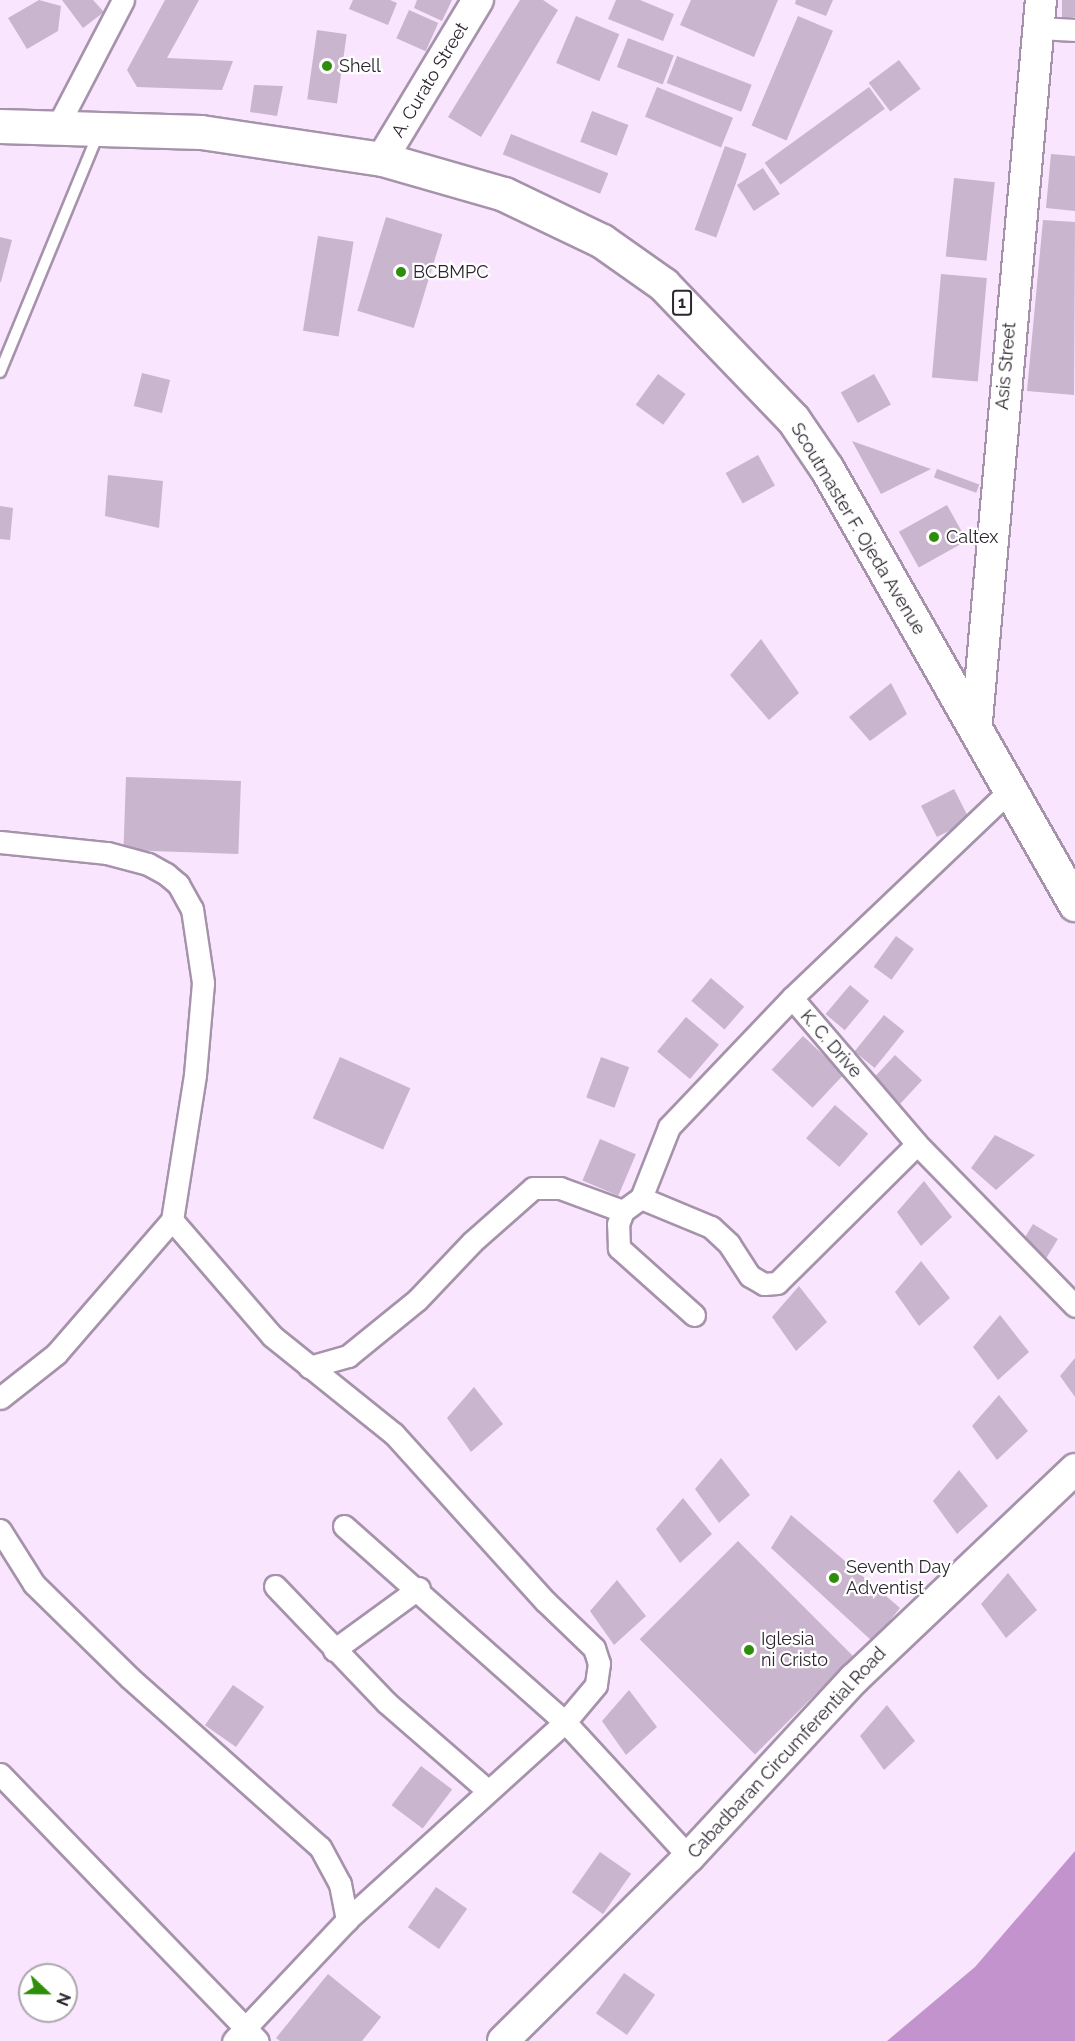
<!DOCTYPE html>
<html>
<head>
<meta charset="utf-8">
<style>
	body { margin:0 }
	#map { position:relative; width:1075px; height:2041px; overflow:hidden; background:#fae5ff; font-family:Raleway,sans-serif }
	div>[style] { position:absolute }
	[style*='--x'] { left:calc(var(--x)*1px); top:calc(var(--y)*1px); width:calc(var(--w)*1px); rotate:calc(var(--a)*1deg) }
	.water>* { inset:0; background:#c393ce }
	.building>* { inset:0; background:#c9b5cd; transform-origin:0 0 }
	.roads { filter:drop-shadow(2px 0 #a693ab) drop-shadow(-2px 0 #a693ab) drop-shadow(0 2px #a693ab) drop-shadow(0 -2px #a693ab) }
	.lane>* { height:10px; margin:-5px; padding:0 5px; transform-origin:5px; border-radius:5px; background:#fff }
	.street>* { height:21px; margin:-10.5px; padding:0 10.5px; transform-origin:10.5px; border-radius:10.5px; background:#fff }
	.secondary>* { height:30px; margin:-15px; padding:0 15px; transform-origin:15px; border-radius:15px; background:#fff }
	.highway>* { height:33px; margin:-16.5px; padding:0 16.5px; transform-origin:16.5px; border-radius:16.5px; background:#fff }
	.dots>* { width:16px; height:16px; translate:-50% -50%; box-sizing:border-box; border:3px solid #fff; border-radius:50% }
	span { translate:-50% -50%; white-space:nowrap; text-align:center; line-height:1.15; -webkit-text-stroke:4.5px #fff; paint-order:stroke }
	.shield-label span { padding:2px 4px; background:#fff; border:2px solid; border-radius:4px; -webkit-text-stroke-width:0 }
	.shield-label { font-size:16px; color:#2d262f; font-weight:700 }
	.poi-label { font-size:18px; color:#2d262f }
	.left { translate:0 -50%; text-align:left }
	.street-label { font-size:18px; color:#2d262f }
	.north { position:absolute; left:18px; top:1963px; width:60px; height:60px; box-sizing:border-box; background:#fff; border:2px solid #aba8ac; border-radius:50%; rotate:112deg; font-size:16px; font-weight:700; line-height:24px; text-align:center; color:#2d262f }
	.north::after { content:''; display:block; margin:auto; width:21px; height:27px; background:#2d8f09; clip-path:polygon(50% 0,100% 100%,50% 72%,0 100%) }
</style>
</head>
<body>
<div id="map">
	<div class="water">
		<i style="clip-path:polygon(1075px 1851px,1075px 2041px,887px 2041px,975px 1967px)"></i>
	</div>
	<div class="building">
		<i style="clip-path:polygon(39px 0,61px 6px,58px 31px,27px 49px,8px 18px)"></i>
		<i style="clip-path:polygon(62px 0,93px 0,104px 12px,83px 28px)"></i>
		<i style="clip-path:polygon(165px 0,199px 0,167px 58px,233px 61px,222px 90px,137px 87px,127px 70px)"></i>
		<i style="clip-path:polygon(353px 0,390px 0,397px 3px,388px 25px,349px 9px)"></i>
		<i style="clip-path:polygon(417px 0,452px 0,442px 21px,414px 8px)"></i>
		<i style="clip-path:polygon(520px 0,543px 0,558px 10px,481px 137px,448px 117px)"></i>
		<i style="clip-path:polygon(616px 0,640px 0,674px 14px,663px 41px,608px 19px)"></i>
		<i style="clip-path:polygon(691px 0,778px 0,754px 57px,680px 25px)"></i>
		<i style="clip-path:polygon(796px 0,833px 0,826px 16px,795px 4px)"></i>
		<i style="left:1062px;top:0;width:13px;height:17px"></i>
		<i style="left:409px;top:10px;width:32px;height:31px;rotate:24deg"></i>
		<i style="left:576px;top:16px;width:47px;height:51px;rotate:23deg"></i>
		<i style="left:798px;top:16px;width:38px;height:119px;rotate:23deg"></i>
		<i style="left:317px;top:30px;width:30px;height:70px;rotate:8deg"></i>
		<i style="left:628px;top:38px;width:49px;height:31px;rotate:21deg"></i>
		<i style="left:677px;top:56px;width:80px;height:29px;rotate:21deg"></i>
		<i style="left:899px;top:60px;width:36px;height:38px;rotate:53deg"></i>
		<i style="clip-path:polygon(254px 85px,283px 86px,277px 116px,250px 112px)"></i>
		<i style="left:657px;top:87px;width:82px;height:32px;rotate:22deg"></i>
		<i style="left:869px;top:87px;width:27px;height:129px;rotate:54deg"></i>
		<i style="left:592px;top:111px;width:39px;height:33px;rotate:21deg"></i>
		<i style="left:511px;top:134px;width:105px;height:22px;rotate:22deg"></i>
		<i style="left:725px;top:146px;width:23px;height:89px;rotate:20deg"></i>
		<i style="clip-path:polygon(1051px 154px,1075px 156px,1075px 211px,1046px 208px)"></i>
		<i style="left:763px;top:168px;width:31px;height:31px;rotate:57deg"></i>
		<i style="left:954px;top:178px;width:41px;height:79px;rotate:6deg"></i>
		<i style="left:386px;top:217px;width:59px;height:98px;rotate:17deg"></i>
		<i style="clip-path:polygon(1043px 220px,1075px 222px,1074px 395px,1027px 391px)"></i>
		<i style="left:318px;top:236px;width:36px;height:96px;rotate:9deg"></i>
		<i style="clip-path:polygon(0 237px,12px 240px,1px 282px,0 282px)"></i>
		<i style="left:941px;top:274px;width:46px;height:104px;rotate:5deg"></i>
		<i style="left:142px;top:373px;width:29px;height:34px;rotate:14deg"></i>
		<i style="left:658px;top:374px;width:34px;height:38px;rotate:36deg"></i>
		<i style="left:874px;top:374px;width:35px;height:38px;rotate:61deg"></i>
		<i style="clip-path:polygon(852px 441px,931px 469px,881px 494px)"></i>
		<i style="left:758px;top:455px;width:35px;height:37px;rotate:61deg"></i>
		<i style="left:937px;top:469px;width:45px;height:9px;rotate:20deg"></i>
		<i style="clip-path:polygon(108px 475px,163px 481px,159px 528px,105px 516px)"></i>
		<i style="left:947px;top:505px;width:41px;height:55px;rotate:61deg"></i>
		<i style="clip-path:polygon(0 506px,13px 508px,10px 540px,0 539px)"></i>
		<i style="clip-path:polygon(761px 639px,799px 693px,769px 720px,730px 675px)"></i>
		<i style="clip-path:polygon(891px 683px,907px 714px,870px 741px,849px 717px)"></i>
		<i style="left:126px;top:777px;width:115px;height:73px;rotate:2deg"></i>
		<i style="left:954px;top:789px;width:35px;height:37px;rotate:63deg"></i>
		<i style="left:896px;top:936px;width:22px;height:38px;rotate:36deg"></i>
		<i style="left:711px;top:978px;width:44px;height:30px;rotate:41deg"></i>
		<i style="left:850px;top:985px;width:25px;height:38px;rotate:40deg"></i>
		<i style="left:884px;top:1015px;width:26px;height:47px;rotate:39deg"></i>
		<i style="left:686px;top:1017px;width:43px;height:45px;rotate:40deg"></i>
		<i style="left:803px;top:1036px;width:56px;height:46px;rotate:43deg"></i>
		<i style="left:895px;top:1055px;width:37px;height:32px;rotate:43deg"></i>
		<i style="left:340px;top:1057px;width:77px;height:67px;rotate:24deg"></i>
		<i style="left:601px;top:1057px;width:30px;height:43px;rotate:20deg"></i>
		<i style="left:835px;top:1105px;width:44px;height:44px;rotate:41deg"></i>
		<i style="clip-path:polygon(995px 1135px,1035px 1155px,996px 1190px,971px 1168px)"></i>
		<i style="left:600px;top:1139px;width:39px;height:45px;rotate:23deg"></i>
		<i style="clip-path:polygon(924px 1181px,952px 1217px,921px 1246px,897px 1212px)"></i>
		<i style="left:1033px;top:1224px;width:29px;height:22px;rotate:31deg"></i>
		<i style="clip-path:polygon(921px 1261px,950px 1298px,919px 1326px,895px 1292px)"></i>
		<i style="clip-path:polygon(799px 1286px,827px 1322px,796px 1351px,772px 1317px)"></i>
		<i style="clip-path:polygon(1000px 1315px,1029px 1352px,998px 1380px,973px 1347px)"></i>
		<i style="clip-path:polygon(1075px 1358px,1075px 1397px,1060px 1376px)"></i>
		<i style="clip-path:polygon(474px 1387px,503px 1424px,471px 1452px,447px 1418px)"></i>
		<i style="clip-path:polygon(999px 1395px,1028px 1431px,997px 1460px,972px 1426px)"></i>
		<i style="clip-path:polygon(721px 1458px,750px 1495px,719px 1523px,695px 1489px)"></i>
		<i style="clip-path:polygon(959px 1470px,988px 1506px,957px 1534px,933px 1501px)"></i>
		<i style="clip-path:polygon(683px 1498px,712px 1534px,680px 1563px,656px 1529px)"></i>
		<i style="clip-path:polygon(791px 1515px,900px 1608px,873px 1642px,771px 1548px)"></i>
		<i style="left:738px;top:1541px;width:163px;height:139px;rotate:45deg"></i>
		<i style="clip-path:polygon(1008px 1573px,1037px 1610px,1006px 1638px,981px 1604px)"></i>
		<i style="clip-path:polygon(617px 1580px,646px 1616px,614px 1645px,590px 1611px)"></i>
		<i style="left:233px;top:1685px;width:38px;height:49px;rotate:35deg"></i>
		<i style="clip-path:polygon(629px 1690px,657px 1727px,626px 1755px,602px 1721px)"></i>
		<i style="clip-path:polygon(887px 1705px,915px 1741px,884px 1770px,860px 1736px)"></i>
		<i style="left:421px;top:1766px;width:39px;height:49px;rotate:37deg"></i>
		<i style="left:600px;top:1852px;width:38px;height:49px;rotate:35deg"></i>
		<i style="left:436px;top:1887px;width:38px;height:49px;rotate:35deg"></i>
		<i style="left:624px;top:1973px;width:38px;height:49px;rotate:35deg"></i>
		<i style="clip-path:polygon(328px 1974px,381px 2017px,362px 2041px,280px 2041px,276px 2038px)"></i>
	</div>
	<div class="roads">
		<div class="lane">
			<i style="--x:0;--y:372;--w:257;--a:-67.6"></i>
		</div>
		<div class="street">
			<i style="--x:1039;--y:28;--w:36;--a:3"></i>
			<i style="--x:57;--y:127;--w:143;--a:-62.5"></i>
			<i style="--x:1008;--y:792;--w:298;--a:136.4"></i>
			<i style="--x:792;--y:998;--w:192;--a:49.4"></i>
			<i style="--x:917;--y:1144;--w:226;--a:45.7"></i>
			<i style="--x:0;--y:842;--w:108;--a:5.9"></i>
			<i style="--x:107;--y:853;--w:42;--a:15"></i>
			<i style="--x:148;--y:864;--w:21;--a:29"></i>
			<i style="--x:166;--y:874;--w:16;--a:40"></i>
			<i style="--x:178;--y:884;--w:29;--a:61"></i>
			<i style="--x:192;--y:909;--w:75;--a:81.5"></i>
			<i style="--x:203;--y:983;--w:92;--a:95"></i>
			<i style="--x:195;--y:1075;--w:147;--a:99"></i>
			<i style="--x:172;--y:1220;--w:177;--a:130.9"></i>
			<i style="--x:56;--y:1354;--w:71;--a:141.8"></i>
			<i style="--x:641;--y:1198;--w:76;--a:22.5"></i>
			<i style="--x:711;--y:1227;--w:25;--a:43"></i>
			<i style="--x:729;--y:1244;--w:38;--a:57"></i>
			<i style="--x:750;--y:1276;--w:16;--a:30"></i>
			<i style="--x:764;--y:1284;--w:13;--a:-4"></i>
			<i style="--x:777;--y:1283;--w:197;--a:-44.8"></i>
			<i style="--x:172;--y:1220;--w:153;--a:49.2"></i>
			<i style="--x:272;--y:1336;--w:156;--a:38.8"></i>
			<i style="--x:394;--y:1434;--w:225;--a:47.9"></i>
			<i style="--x:545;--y:1601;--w:68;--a:43.8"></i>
			<i style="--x:594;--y:1648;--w:16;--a:72"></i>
			<i style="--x:599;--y:1663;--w:22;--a:98"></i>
			<i style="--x:596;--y:1685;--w:48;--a:130"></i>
			<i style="--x:565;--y:1722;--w:294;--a:137.8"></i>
			<i style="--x:347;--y:1920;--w:166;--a:133.3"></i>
			<i style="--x:694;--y:1315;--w:101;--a:-138.2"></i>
			<i style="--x:619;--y:1248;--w:24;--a:-92"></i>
			<i style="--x:618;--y:1224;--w:14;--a:-69"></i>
			<i style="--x:623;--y:1211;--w:22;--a:-36"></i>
			<i style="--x:641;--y:1198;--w:76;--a:-68.5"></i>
			<i style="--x:669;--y:1127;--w:178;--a:-46.4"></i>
			<i style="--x:309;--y:1367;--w:41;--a:-15.8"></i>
			<i style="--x:348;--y:1356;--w:89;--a:-39.1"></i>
			<i style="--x:417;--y:1300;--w:80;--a:-46.5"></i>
			<i style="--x:472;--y:1242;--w:81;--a:-41.5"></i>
			<i style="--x:533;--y:1188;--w:27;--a:0"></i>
			<i style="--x:560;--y:1188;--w:67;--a:20.1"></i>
			<i style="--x:344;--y:1526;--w:295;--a:41.6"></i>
			<i style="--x:565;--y:1722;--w:183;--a:47.4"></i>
			<i style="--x:0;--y:1530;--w:64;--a:57.8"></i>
			<i style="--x:34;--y:1584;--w:134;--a:44.4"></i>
			<i style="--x:130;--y:1678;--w:254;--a:41.7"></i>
			<i style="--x:320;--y:1847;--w:42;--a:61.6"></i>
			<i style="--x:340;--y:1884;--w:37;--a:79"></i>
			<i style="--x:275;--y:1586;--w:162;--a:46.3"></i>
			<i style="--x:387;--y:1703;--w:133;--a:41"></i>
			<i style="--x:334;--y:1650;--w:105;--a:-36.1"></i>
			<i style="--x:0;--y:1774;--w:371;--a:46"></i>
		</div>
		<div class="secondary">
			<i style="--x:382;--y:159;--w:186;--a:-58.9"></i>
			<i style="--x:976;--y:732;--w:735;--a:-84.93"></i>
			<i style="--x:503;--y:2041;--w:262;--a:-44.7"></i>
			<i style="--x:689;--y:1857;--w:243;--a:-47.2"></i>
			<i style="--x:854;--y:1679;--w:305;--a:-43.5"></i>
		</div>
		<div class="highway">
			<i style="--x:0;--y:126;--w:201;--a:1.7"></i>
			<i style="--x:201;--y:132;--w:183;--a:8.5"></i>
			<i style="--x:382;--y:159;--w:127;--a:16"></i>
			<i style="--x:504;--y:194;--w:109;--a:25.6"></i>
			<i style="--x:602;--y:241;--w:75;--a:35.2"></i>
			<i style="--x:663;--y:284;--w:187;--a:46.1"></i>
			<i style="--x:793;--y:419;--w:60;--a:55.8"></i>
			<i style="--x:827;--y:469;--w:501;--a:60.31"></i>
		</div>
	</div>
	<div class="dots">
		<i style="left:327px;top:66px;background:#2d8f09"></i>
		<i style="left:401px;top:272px;background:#2d8f09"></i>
		<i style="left:934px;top:537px;background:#2d8f09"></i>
		<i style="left:834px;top:1578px;background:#2d8f09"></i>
		<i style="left:749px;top:1650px;background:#2d8f09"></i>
	</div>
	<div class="shield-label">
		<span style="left:682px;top:303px">1</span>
	</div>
	<div class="poi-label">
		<span class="left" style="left:339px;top:66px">Shell</span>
		<span class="left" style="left:413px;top:272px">BCBMPC</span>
		<span class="left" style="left:946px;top:537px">Caltex</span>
		<span class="left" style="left:846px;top:1578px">Seventh Day<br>Adventist</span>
		<span class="left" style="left:761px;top:1650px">Iglesia<br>ni Cristo</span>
	</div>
	<div class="street-label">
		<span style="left:430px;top:80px;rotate:-59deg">A. Curato Street</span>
		<span style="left:1006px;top:366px;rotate:-85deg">Asis Street</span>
		<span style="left:858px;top:529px;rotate:59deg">Scoutmaster F. Ojeda Avenue</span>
		<span style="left:831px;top:1044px;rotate:49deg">K. C. Drive</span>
		<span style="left:787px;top:1753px;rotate:-47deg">Cabadbaran Circumferential Road</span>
	</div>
	<div class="north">N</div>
</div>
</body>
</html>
